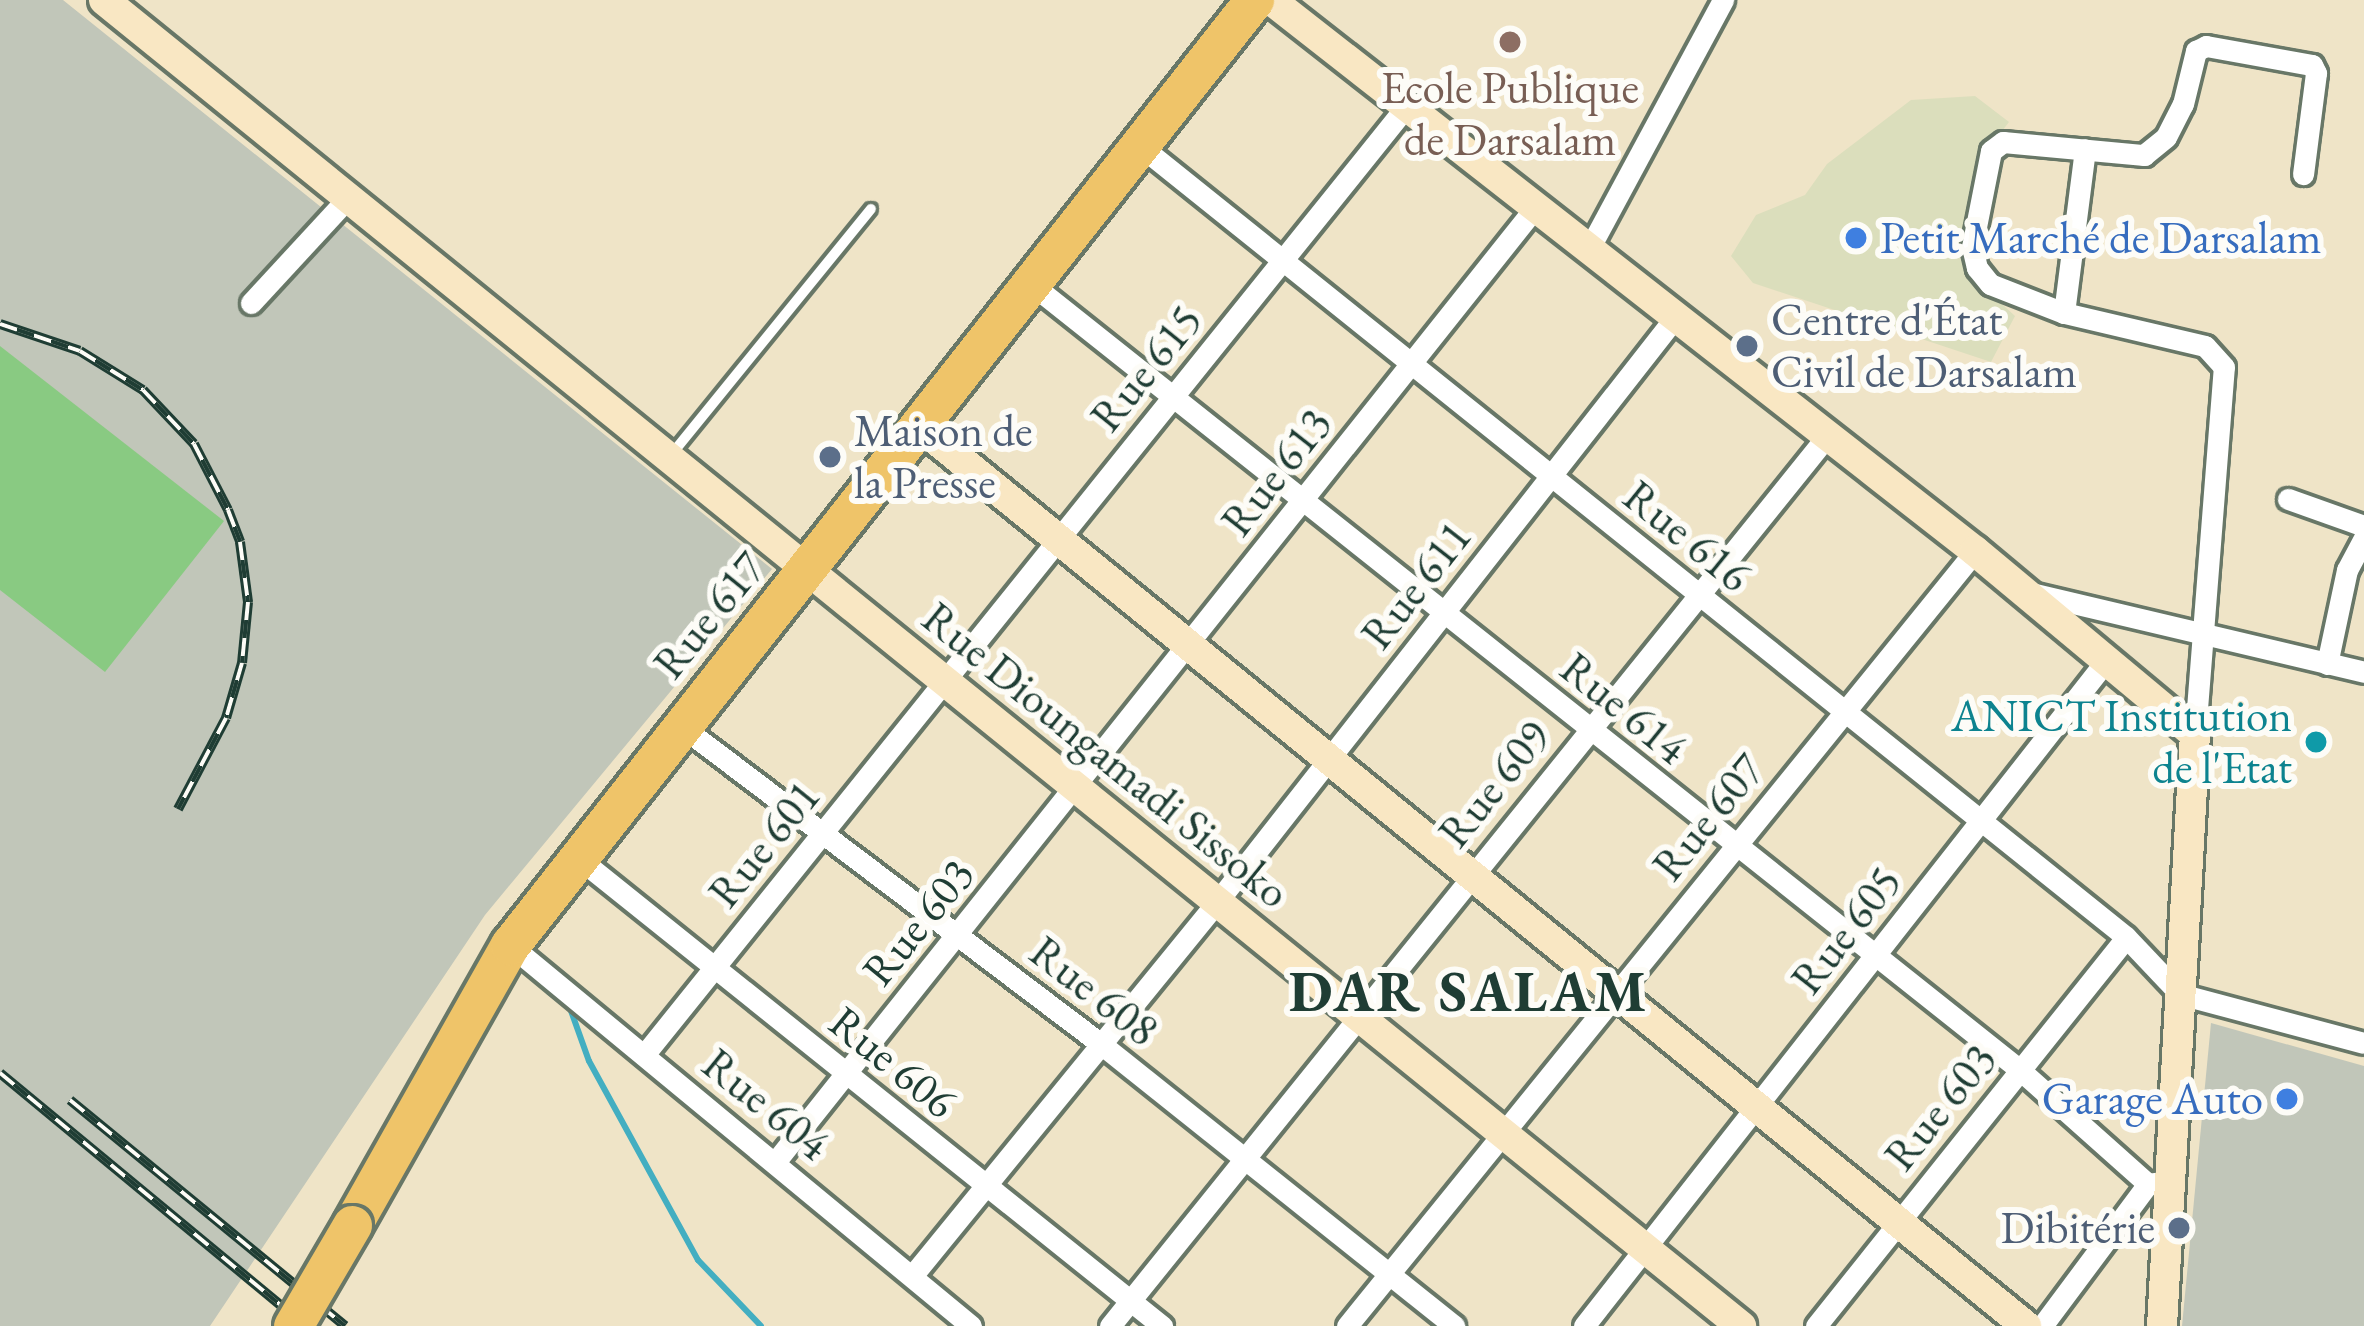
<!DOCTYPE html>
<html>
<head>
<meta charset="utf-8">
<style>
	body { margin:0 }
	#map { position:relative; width:2364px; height:1326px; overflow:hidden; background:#efe4c7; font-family:"EB Garamond",serif }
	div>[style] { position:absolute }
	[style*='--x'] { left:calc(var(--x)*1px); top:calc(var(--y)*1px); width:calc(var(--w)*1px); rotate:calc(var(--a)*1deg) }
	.built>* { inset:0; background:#dbdebc }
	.industrial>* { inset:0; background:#c1c6b9 }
	.green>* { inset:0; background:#89ca82 }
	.stream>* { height:6px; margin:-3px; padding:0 3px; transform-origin:3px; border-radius:3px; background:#43aec1 }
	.roads { filter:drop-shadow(3px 0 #687767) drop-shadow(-3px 0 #687767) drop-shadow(0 3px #687767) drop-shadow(0 -3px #687767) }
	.lane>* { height:10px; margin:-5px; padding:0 5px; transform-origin:5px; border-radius:5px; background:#fff }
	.street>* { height:21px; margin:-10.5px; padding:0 10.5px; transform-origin:10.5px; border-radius:10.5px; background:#fff }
	.secondary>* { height:30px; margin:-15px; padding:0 15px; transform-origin:15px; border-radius:15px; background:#f9e7c3 }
	.highway>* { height:39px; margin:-19.5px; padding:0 19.5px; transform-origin:19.5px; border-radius:19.5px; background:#efc469 }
	.rail>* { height:10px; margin-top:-5px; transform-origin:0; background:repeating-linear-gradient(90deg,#fdfcf7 0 18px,#1f3d34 0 36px); box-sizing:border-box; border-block:3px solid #1f3d34 }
	.bridges { filter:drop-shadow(3px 0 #687767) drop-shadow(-3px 0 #687767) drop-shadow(0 3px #687767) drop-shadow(0 -3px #687767) }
	.highway-bridge>* { height:39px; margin:-19.5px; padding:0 19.5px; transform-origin:19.5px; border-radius:19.5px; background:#efc469 }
	.dots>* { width:33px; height:33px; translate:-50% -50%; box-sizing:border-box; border:6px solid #fdfcf7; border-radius:50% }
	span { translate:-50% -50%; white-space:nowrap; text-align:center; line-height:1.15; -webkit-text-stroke:12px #fdfcf7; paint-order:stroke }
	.education-label { font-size:45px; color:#785e54 }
	.shop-label { font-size:45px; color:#366cbe }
	.left { translate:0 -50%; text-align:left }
	.right { translate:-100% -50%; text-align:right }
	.service-label { font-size:45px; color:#4e5e75 }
	.street-label { font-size:45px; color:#1f3d34 }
	.culture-label { font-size:45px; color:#0d838f }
	.district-label { font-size:57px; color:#1f3d34; font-weight:700; letter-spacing:3px }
</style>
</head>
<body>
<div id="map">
	<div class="built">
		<i style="clip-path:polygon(1975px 96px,2009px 122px,1976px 165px,1971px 220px,1967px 272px,2015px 316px,1991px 362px,1753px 283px,1731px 256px,1756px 215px,1805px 195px,1827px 164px,1911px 100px)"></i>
	</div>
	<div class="industrial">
		<i style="clip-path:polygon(0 0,63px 0,772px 569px,485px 915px,210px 1326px,0 1326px)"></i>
		<i style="clip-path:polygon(2211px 1023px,2364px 1066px,2364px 1326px,2182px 1326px)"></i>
	</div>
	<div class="green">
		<i style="clip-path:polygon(0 346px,224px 521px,105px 672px,0 590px)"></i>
	</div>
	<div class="stream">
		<i style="--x:549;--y:992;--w:26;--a:37"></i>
		<i style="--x:570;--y:1008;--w:56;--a:70.3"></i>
		<i style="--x:589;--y:1061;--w:227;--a:61.3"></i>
		<i style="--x:698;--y:1260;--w:91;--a:46.3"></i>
	</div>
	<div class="roads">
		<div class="lane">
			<i style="--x:671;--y:455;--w:317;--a:-50.9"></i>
		</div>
		<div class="street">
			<i style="--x:1139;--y:145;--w:1265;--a:38.74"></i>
			<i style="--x:2126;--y:937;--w:79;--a:46.5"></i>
			<i style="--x:2180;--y:994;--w:190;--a:14.9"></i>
			<i style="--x:1590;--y:247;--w:281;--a:-61.7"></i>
			<i style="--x:1030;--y:283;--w:1265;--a:38.48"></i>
			<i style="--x:2020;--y:1070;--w:171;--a:41.7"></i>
			<i style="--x:2148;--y:1184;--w:22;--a:-8"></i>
			<i style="--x:251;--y:303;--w:143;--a:-47.3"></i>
			<i style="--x:2064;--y:313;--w:165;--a:-82.7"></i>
			<i style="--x:2288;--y:499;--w:81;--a:19.6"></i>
			<i style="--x:2035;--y:594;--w:338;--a:13.3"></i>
			<i style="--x:2327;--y:664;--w:96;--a:-78"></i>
			<i style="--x:2347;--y:570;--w:36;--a:-62"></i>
			<i style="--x:681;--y:726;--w:527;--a:37.13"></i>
			<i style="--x:1101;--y:1044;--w:452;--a:38.6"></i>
			<i style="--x:2195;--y:734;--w:368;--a:-85.5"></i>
			<i style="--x:2224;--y:367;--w:28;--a:-132"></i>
			<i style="--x:2205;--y:346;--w:145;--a:-166.8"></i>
			<i style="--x:2064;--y:313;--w:79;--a:-158.6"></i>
			<i style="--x:1990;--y:284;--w:21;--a:-129"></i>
			<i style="--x:1977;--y:268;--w:22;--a:-103"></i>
			<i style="--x:1972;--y:247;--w:98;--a:-78.8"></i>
			<i style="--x:1991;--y:151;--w:15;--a:-37"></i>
			<i style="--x:2003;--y:142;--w:142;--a:5.3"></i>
			<i style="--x:2144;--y:155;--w:28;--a:-39"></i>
			<i style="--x:2166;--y:137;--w:37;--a:-63"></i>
			<i style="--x:2183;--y:104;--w:55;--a:-76.2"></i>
			<i style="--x:2196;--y:51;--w:11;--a:-27"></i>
			<i style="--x:2206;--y:46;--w:108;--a:10.2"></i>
			<i style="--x:2312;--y:65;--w:9;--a:63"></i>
			<i style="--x:2316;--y:73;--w:102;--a:97.3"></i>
			<i style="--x:577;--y:857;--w:750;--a:38.72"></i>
			<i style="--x:510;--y:945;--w:598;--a:39.57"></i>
			<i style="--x:644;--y:1055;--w:1221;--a:-51.22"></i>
			<i style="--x:776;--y:1161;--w:1222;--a:-51.48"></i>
			<i style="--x:912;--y:1276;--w:483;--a:-50.8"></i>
			<i style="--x:1217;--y:902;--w:746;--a:-51.92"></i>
			<i style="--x:1110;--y:1326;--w:1144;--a:-51.14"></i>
			<i style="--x:1347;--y:1326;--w:998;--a:-50.98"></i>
			<i style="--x:1584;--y:1326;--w:850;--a:-51.88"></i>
			<i style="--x:1816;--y:1326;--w:497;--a:-51.4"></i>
			<i style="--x:2042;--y:1326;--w:177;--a:-53.3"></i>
		</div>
		<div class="secondary">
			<i style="--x:104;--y:0;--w:2107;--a:39.01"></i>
			<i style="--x:1271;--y:0;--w:894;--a:38.05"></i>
			<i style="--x:1975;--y:551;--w:286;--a:39.8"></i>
			<i style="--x:2195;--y:734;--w:593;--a:93.19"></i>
			<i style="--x:919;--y:426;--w:1427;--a:39.11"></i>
		</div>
		<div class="highway">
			<i style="--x:352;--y:1225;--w:322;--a:-60.6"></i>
			<i style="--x:510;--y:945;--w:1203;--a:-51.79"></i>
		</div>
	</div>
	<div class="rail">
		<i style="--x:0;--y:324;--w:84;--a:18.6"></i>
		<i style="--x:80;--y:351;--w:74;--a:31.8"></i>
		<i style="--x:143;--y:390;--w:74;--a:46.6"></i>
		<i style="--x:194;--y:444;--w:74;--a:62.7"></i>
		<i style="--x:228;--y:510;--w:34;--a:69"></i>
		<i style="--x:240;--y:542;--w:61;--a:82.4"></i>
		<i style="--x:248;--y:602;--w:61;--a:95.6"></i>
		<i style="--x:242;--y:663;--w:57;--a:106.2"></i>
		<i style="--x:226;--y:718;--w:103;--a:117.8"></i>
		<i style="--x:0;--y:1073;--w:397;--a:39.6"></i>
		<i style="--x:70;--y:1100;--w:356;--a:39.4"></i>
	</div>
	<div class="bridges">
		<div class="highway-bridge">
			<i style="--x:293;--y:1326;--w:117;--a:-59.7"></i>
		</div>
	</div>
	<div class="dots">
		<i style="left:1510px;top:42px;background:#8d6e63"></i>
		<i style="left:1856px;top:238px;background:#3f7fe0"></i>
		<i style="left:1747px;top:346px;background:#5c6f8a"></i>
		<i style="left:830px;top:457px;background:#5c6f8a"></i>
		<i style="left:2316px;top:742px;background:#0f9aa8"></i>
		<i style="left:2287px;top:1099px;background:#3f7fe0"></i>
		<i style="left:2179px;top:1228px;background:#5c6f8a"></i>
	</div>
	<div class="education-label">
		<span style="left:1510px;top:114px">Ecole Publique<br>de Darsalam</span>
	</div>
	<div class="shop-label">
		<span class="left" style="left:1880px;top:238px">Petit Marché de Darsalam</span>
		<span class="right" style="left:2263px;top:1099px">Garage Auto</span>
	</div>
	<div class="service-label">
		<span class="left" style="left:1771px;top:346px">Centre d'État<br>Civil de Darsalam</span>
		<span class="left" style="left:854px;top:457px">Maison de<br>la Presse</span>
		<span class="right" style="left:2155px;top:1228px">Dibitérie</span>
	</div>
	<div class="street-label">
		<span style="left:1146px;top:368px;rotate:-51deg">Rue 615</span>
		<span style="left:1276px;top:472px;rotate:-52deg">Rue 613</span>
		<span style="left:1687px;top:536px;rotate:39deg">Rue 616</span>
		<span style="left:1416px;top:585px;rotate:-52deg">Rue 611</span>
		<span style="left:709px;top:615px;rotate:-51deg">Rue 617</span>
		<span style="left:1624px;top:708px;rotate:39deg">Rue 614</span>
		<span style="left:1106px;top:755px;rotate:39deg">Rue Dioungamadi Sissoko</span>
		<span style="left:1494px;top:784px;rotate:-51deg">Rue 609</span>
		<span style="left:1708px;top:817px;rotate:-51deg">Rue 607</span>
		<span style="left:764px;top:844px;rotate:-51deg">Rue 601</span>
		<span style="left:918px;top:922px;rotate:-51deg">Rue 603</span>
		<span style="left:1846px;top:930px;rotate:-52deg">Rue 605</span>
		<span style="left:1094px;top:991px;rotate:38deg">Rue 608</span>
		<span style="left:893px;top:1062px;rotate:39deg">Rue 606</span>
		<span style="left:766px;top:1104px;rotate:39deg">Rue 604</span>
		<span style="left:1940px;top:1107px;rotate:-51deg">Rue 603</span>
	</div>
	<div class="culture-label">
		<span class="right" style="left:2292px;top:742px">ANICT Institution<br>de l'Etat</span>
	</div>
	<div class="district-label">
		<span style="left:1469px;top:992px">DAR SALAM</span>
	</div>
</div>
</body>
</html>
